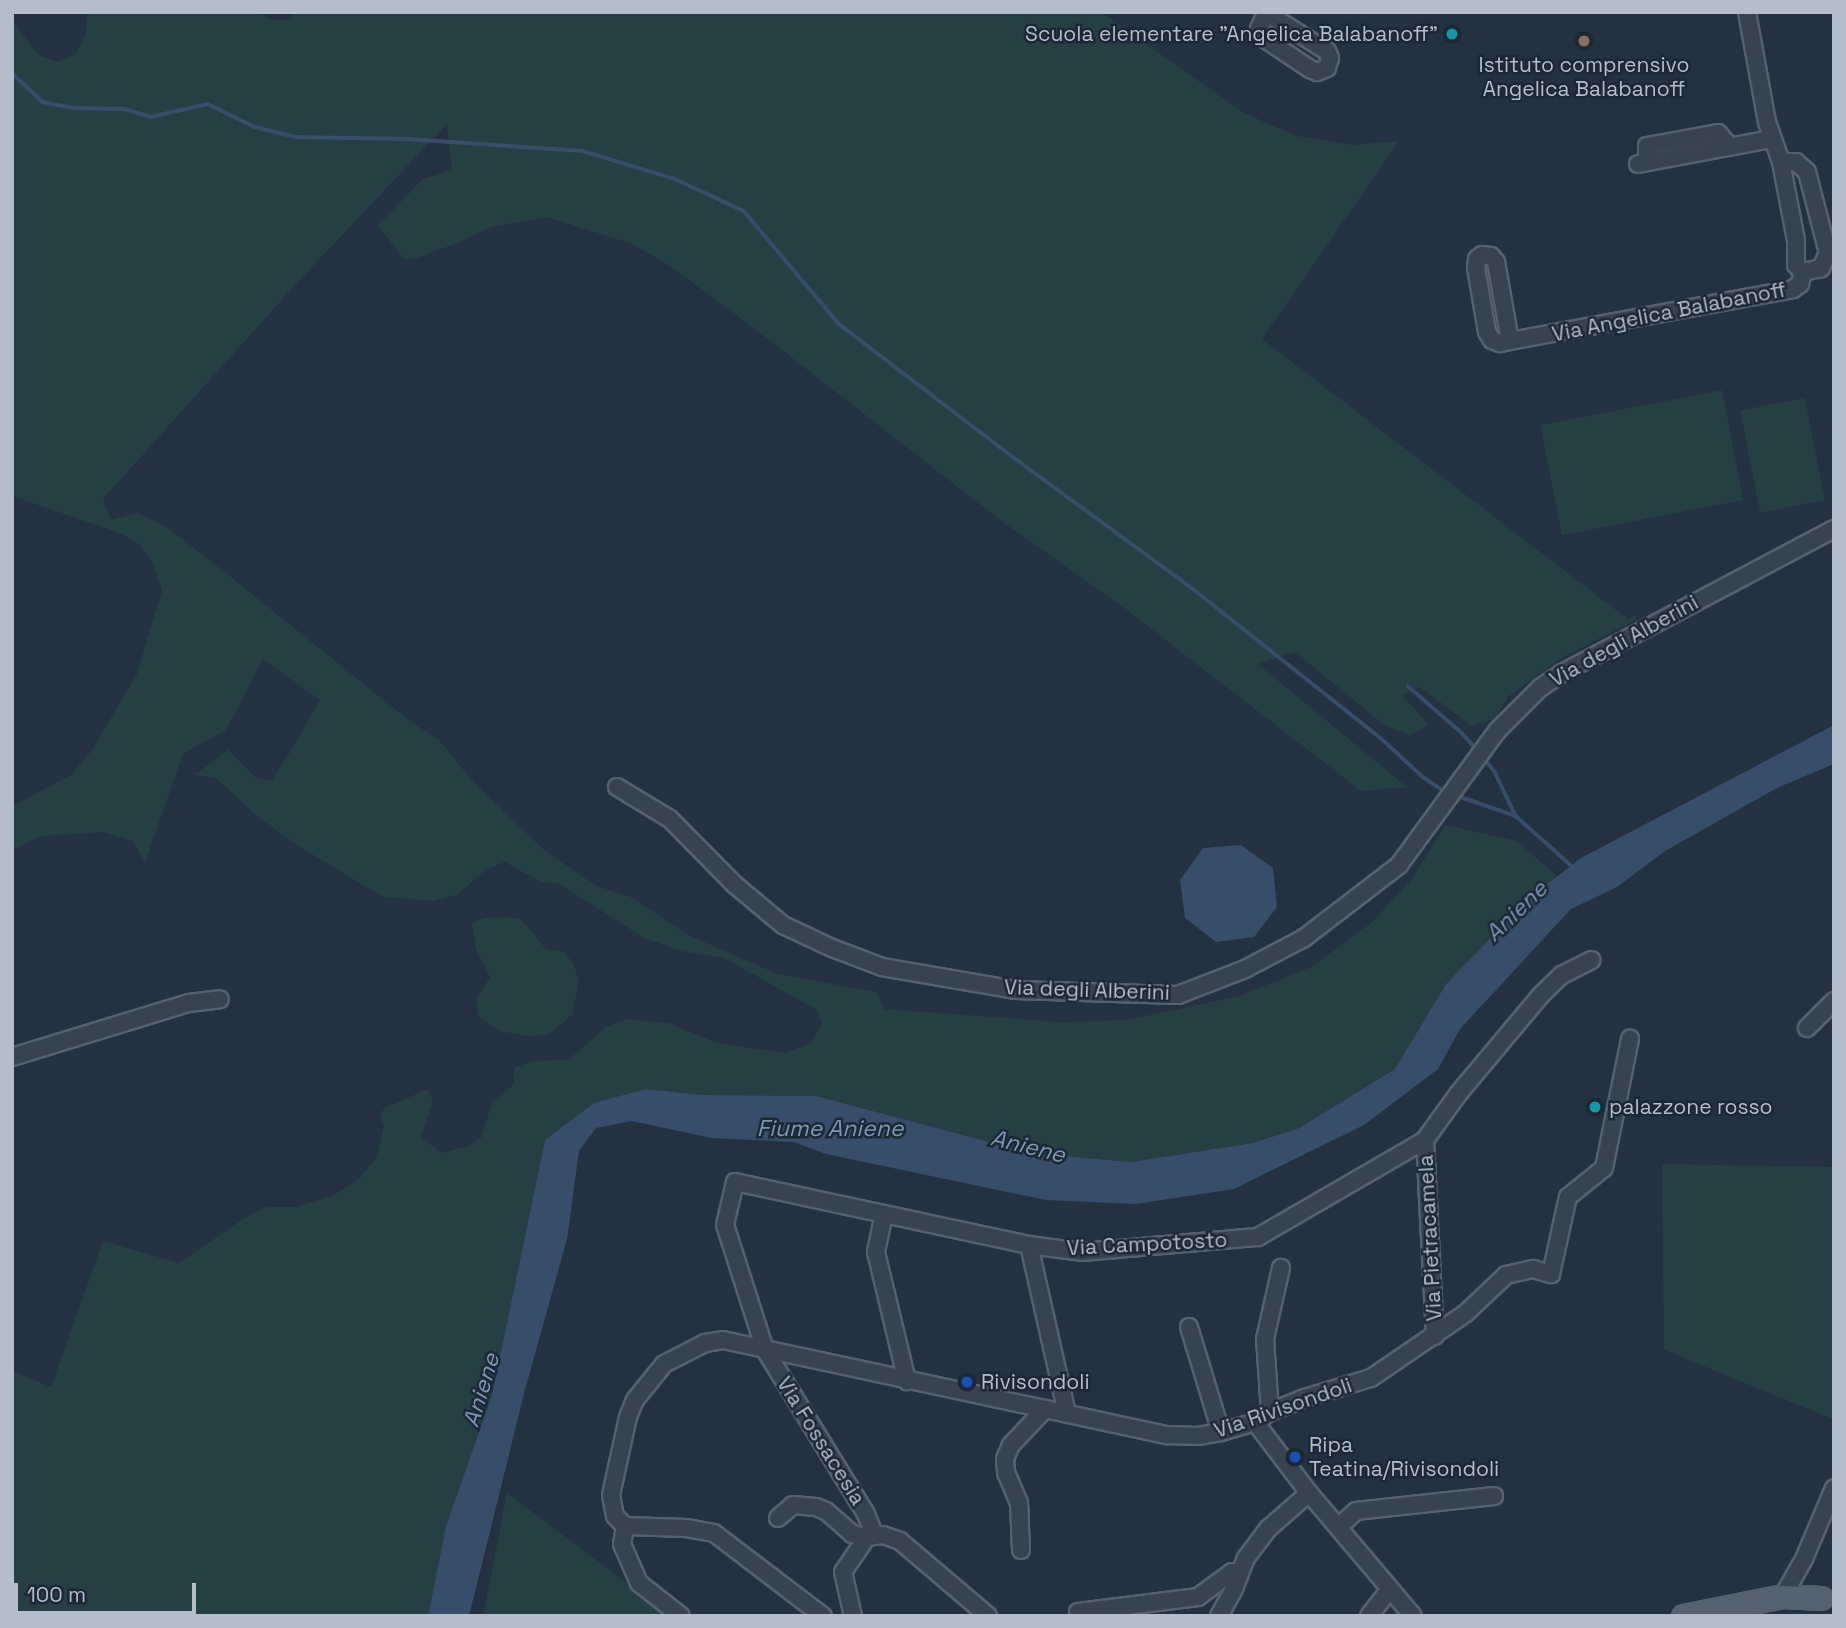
<!DOCTYPE html>
<html>
<head>
<meta charset="utf-8">
<style>
	body { margin:0 }
	#map { position:relative; width:1846px; height:1628px; overflow:hidden; background:#243141; font-family:"Space Grotesk",sans-serif }
	div>[style] { position:absolute }
	[style*='--x'] { left:calc(var(--x)*1px); top:calc(var(--y)*1px); width:calc(var(--w)*1px); rotate:calc(var(--a)*1deg) }
	.green>* { inset:0; background:#263f42; transform-origin:0 0 }
	.water>* { inset:0; background:#374d69 }
	.stream>* { height:3.5px; margin:-1.75px; padding:0 1.75px; transform-origin:1.75px; border-radius:1.75px; background:#374d69 }
	.roads { filter:drop-shadow(2px 0 #56616e) drop-shadow(-2px 0 #56616e) drop-shadow(0 2px #56616e) drop-shadow(0 -2px #56616e) }
	.minor>* { height:16px; margin:-8px; padding:0 8px; transform-origin:8px; border-radius:8px; background:#384350 }
	.major>* { height:21px; margin:-10.5px; padding:0 10.5px; transform-origin:10.5px; border-radius:10.5px; background:#566270 }
	.dots>* { width:19px; height:19px; translate:-50% -50%; box-sizing:border-box; border:4px solid #1d2836; border-radius:50% }
	span { translate:-50% -50%; white-space:nowrap; text-align:center; line-height:1.15; -webkit-text-stroke:5px #1d2836; paint-order:stroke }
	.poi-label { font-size:21px; color:#b4becb }
	.right { translate:-100% -50%; text-align:right }
	.left { translate:0 -50%; text-align:left }
	.street-label { font-size:21px; color:#b4becb }
	.water-label { font-size:23px; color:#7b95b4; font-style:italic }
	.frame { position:absolute; inset:0; border:14px solid #b4becb; pointer-events:none }
	.scale { position:absolute; left:14px; top:1583px; width:182px; height:32px; box-sizing:border-box; border:4px solid #b4becb; border-top:0; padding-left:9px; font-size:21px; line-height:24px; white-space:nowrap; color:#b4becb; -webkit-text-stroke:5px #1d2836; paint-order:stroke }
</style>
</head>
<body>
<div id="map">
	<div class="green">
		<i style="clip-path:polygon(87px 12px,258px 12px,271px 20px,285px 20px,299px 12px,1101px 12px,1244px 113px,1297px 136px,1352px 145px,1399px 141px,1262px 339px,1629px 620px,1634px 614px,1637px 619px,1560px 659px,1508px 697px,1494px 719px,1472px 726px,1420px 687px,1402px 695px,1429px 725px,1410px 735px,1384px 725px,1295px 652px,1258px 664px,1407px 787px,1361px 791px,1119px 604px,1004px 523px,746px 322px,667px 264px,632px 244px,547px 217px,491px 227px,455px 244px,416px 258px,404px 259px,378px 225px,423px 179px,452px 170px,447px 124px,295px 285px,103px 499px,111px 520px,138px 513px,165px 526px,206px 557px,411px 722px,439px 740px,469px 777px,545px 851px,597px 886px,631px 897px,688px 935px,778px 974px,877px 992px,884px 1009px,1061px 1022px,1127px 1020px,1239px 996px,1313px 966px,1371px 923px,1412px 879px,1445px 825px,1517px 841px,1557px 876px,1528px 899px,1446px 984px,1395px 1069px,1299px 1128px,1253px 1143px,1131px 1162px,1031px 1153px,816px 1096px,703px 1095px,646px 1089px,545px 1140px,492px 1395px,446px 1526px,428px 1616px,12px 1616px,12px 1371px,51px 1387px,103px 1241px,179px 1263px,243px 1219px,266px 1207px,296px 1207px,334px 1195px,359px 1179px,376px 1158px,384px 1126px,380px 1117px,384px 1108px,428px 1089px,433px 1101px,421px 1137px,441px 1153px,466px 1147px,481px 1138px,492px 1103px,514px 1084px,514px 1068px,533px 1061px,568px 1060px,606px 1027px,625px 1019px,669px 1023px,717px 1043px,785px 1053px,811px 1043px,822px 1023px,817px 1010px,724px 958px,681px 951px,644px 938px,558px 883px,541px 882px,505px 862px,487px 869px,457px 895px,433px 901px,383px 897px,300px 847px,257px 816px,216px 778px,194px 775px,228px 750px,255px 777px,271px 781px,290px 752px,320px 700px,263px 659px,226px 730px,183px 754px,145px 863px,133px 841px,104px 832px,41px 836px,12px 851px,12px 806px,71px 775px,92px 750px,137px 674px,162px 590px,152px 561px,140px 545px,120px 533px,12px 496px,12px 21px,40px 56px,58px 62px,76px 54px,86px 33px)"></i>
		<i style="left:1722px;top:390px;width:112px;height:185px;rotate:79deg"></i>
		<i style="left:1805px;top:398px;width:104px;height:66px;rotate:79deg"></i>
		<i style="clip-path:polygon(508px 917px,521px 919px,546px 949px,564px 952px,573px 963px,579px 980px,572px 1015px,548px 1035px,527px 1036px,499px 1031px,478px 1016px,476px 1000px,490px 977px,476px 949px,472px 923px,484px 918px)"></i>
		<i style="clip-path:polygon(1662px 1164px,1834px 1167px,1833px 1419px,1664px 1350px)"></i>
		<i style="clip-path:polygon(507px 1493px,671px 1616px,483px 1616px)"></i>
	</div>
	<div class="water">
		<i style="clip-path:polygon(1834px 725px,1834px 764px,1777px 788px,1665px 851px,1617px 887px,1571px 909px,1460px 1029px,1438px 1069px,1364px 1125px,1234px 1189px,1136px 1204px,1046px 1200px,826px 1154px,794px 1142px,711px 1138px,632px 1121px,596px 1128px,579px 1151px,567px 1239px,525px 1390px,469px 1616px,428px 1616px,446px 1526px,492px 1395px,545px 1140px,594px 1103px,646px 1089px,703px 1095px,816px 1096px,1031px 1153px,1131px 1162px,1253px 1143px,1299px 1128px,1395px 1069px,1446px 984px,1528px 899px,1581px 858px)"></i>
		<i style="clip-path:polygon(1241px 845px,1273px 868px,1277px 907px,1254px 937px,1216px 942px,1185px 918px,1180px 880px,1203px 848px)"></i>
	</div>
	<div class="stream">
		<i style="--x:12;--y:73;--w:42;--a:43.1"></i>
		<i style="--x:43;--y:102;--w:33;--a:11"></i>
		<i style="--x:75;--y:108;--w:50;--a:1.1"></i>
		<i style="--x:125;--y:109;--w:27;--a:17"></i>
		<i style="--x:151;--y:117;--w:58;--a:-12.8"></i>
		<i style="--x:208;--y:104;--w:52;--a:26.1"></i>
		<i style="--x:255;--y:127;--w:42;--a:13.7"></i>
		<i style="--x:296;--y:137;--w:111;--a:1"></i>
		<i style="--x:407;--y:139;--w:176;--a:3.9"></i>
		<i style="--x:583;--y:151;--w:96;--a:16.9"></i>
		<i style="--x:675;--y:179;--w:76;--a:24.9"></i>
		<i style="--x:744;--y:211;--w:148;--a:49.9"></i>
		<i style="--x:839;--y:324;--w:219;--a:37.4"></i>
		<i style="--x:1013;--y:457;--w:222;--a:36.2"></i>
		<i style="--x:1192;--y:588;--w:243;--a:38.5"></i>
		<i style="--x:1382;--y:739;--w:56;--a:42.8"></i>
		<i style="--x:1423;--y:777;--w:29;--a:34"></i>
		<i style="--x:1408;--y:686;--w:70;--a:41"></i>
		<i style="--x:1461;--y:732;--w:25;--a:48"></i>
		<i style="--x:1483;--y:757;--w:19;--a:51"></i>
		<i style="--x:1495;--y:772;--w:49;--a:64.5"></i>
		<i style="--x:1455;--y:795;--w:65;--a:19"></i>
		<i style="--x:1516;--y:816;--w:78;--a:41.9"></i>
	</div>
	<div class="roads">
		<div class="minor">
			<i style="--x:1265;--y:12;--w:73;--a:32.2"></i>
			<i style="--x:1327;--y:51;--w:8;--a:67"></i>
			<i style="--x:1330;--y:58;--w:10;--a:107"></i>
			<i style="--x:1327;--y:68;--w:11;--a:158"></i>
			<i style="--x:1317;--y:72;--w:8;--a:-157"></i>
			<i style="--x:1310;--y:69;--w:58;--a:-146.3"></i>
			<i style="--x:1262;--y:37;--w:9;--a:-111"></i>
			<i style="--x:1259;--y:29;--w:17;--a:-66"></i>
			<i style="--x:1747;--y:12;--w:112;--a:79.7"></i>
			<i style="--x:1767;--y:122;--w:42;--a:70.7"></i>
			<i style="--x:1781;--y:162;--w:80;--a:79.2"></i>
			<i style="--x:1796;--y:241;--w:24;--a:90"></i>
			<i style="--x:1796;--y:265;--w:10;--a:45"></i>
			<i style="--x:1647;--y:162;--w:16;--a:-90"></i>
			<i style="--x:1647;--y:146;--w:72;--a:-10.4"></i>
			<i style="--x:1718;--y:133;--w:18;--a:49"></i>
			<i style="--x:1781;--y:162;--w:15;--a:0"></i>
			<i style="--x:1796;--y:162;--w:15;--a:42"></i>
			<i style="--x:1807;--y:172;--w:84;--a:75.5"></i>
			<i style="--x:1828;--y:253;--w:17;--a:115"></i>
			<i style="--x:1821;--y:268;--w:18;--a:167"></i>
			<i style="--x:1638;--y:164;--w:136;--a:-10.6"></i>
			<i style="--x:1510;--y:341;--w:80;--a:-100"></i>
			<i style="--x:1496;--y:262;--w:8;--a:-130"></i>
			<i style="--x:1491;--y:256;--w:9;--a:-174"></i>
			<i style="--x:1482;--y:255;--w:6;--a:141"></i>
			<i style="--x:1477;--y:259;--w:9;--a:96"></i>
			<i style="--x:1476;--y:268;--w:65;--a:80.2"></i>
			<i style="--x:1487;--y:332;--w:9;--a:58"></i>
			<i style="--x:1492;--y:340;--w:9;--a:21"></i>
			<i style="--x:1500;--y:343;--w:10;--a:-11"></i>
			<i style="--x:1510;--y:341;--w:288;--a:-10.4"></i>
			<i style="--x:1793;--y:289;--w:9;--a:-36"></i>
			<i style="--x:1800;--y:284;--w:12;--a:-76"></i>
			<i style="--x:617;--y:787;--w:62;--a:31.1"></i>
			<i style="--x:670;--y:819;--w:91;--a:45.4"></i>
			<i style="--x:734;--y:884;--w:64;--a:39.9"></i>
			<i style="--x:783;--y:925;--w:54;--a:25.1"></i>
			<i style="--x:832;--y:948;--w:53;--a:20.8"></i>
			<i style="--x:882;--y:967;--w:135;--a:9.8"></i>
			<i style="--x:1015;--y:990;--w:163;--a:1.8"></i>
			<i style="--x:1178;--y:995;--w:72;--a:-21.2"></i>
			<i style="--x:1245;--y:969;--w:67;--a:-27.7"></i>
			<i style="--x:1304;--y:938;--w:120;--a:-37.5"></i>
			<i style="--x:1399;--y:865;--w:166;--a:-53.8"></i>
			<i style="--x:1497;--y:731;--w:61;--a:-45"></i>
			<i style="--x:1540;--y:688;--w:27;--a:-34"></i>
			<i style="--x:1562;--y:673;--w:308;--a:-27.9"></i>
			<i style="--x:1807;--y:1028;--w:38;--a:-45"></i>
			<i style="--x:12;--y:1057;--w:185;--a:-17"></i>
			<i style="--x:189;--y:1003;--w:31;--a:-7"></i>
			<i style="--x:1425;--y:1140;--w:196;--a:87.1"></i>
			<i style="--x:884;--y:1214;--w:39;--a:102"></i>
			<i style="--x:876;--y:1252;--w:133;--a:76.5"></i>
			<i style="--x:1029;--y:1245;--w:173;--a:77.3"></i>
			<i style="--x:1189;--y:1327;--w:110;--a:73.1"></i>
			<i style="--x:1270;--y:1412;--w:73;--a:-93.9"></i>
			<i style="--x:1265;--y:1339;--w:73;--a:-77.3"></i>
			<i style="--x:1255;--y:1422;--w:89;--a:52.7"></i>
			<i style="--x:1309;--y:1493;--w:161;--a:49.8"></i>
			<i style="--x:778;--y:1518;--w:20;--a:-41"></i>
			<i style="--x:793;--y:1505;--w:23;--a:5"></i>
			<i style="--x:816;--y:1507;--w:11;--a:22"></i>
			<i style="--x:826;--y:1511;--w:35;--a:41"></i>
			<i style="--x:852;--y:1534;--w:15;--a:11"></i>
			<i style="--x:867;--y:1537;--w:16;--a:-7"></i>
			<i style="--x:883;--y:1535;--w:18;--a:19"></i>
			<i style="--x:900;--y:1541;--w:116;--a:40.4"></i>
			<i style="--x:625;--y:1526;--w:14;--a:-135"></i>
			<i style="--x:615;--y:1516;--w:21;--a:-101"></i>
			<i style="--x:611;--y:1495;--w:80;--a:-77.7"></i>
			<i style="--x:628;--y:1417;--w:18;--a:-68"></i>
			<i style="--x:635;--y:1400;--w:46;--a:-51.1"></i>
			<i style="--x:664;--y:1364;--w:46;--a:-27.1"></i>
			<i style="--x:705;--y:1343;--w:18;--a:-9"></i>
			<i style="--x:723;--y:1340;--w:455;--a:12.1"></i>
			<i style="--x:1168;--y:1435;--w:30;--a:2"></i>
			<i style="--x:1198;--y:1436;--w:23;--a:-10"></i>
			<i style="--x:1221;--y:1432;--w:35;--a:-16"></i>
			<i style="--x:1255;--y:1422;--w:18;--a:-34"></i>
			<i style="--x:1270;--y:1412;--w:38;--a:-22"></i>
			<i style="--x:1305;--y:1398;--w:69;--a:-16.9"></i>
			<i style="--x:1371;--y:1378;--w:115;--a:-34.4"></i>
			<i style="--x:1466;--y:1313;--w:55;--a:-43.5"></i>
			<i style="--x:1506;--y:1275;--w:28;--a:-13"></i>
			<i style="--x:1533;--y:1269;--w:19;--a:16"></i>
			<i style="--x:1551;--y:1274;--w:79;--a:-77.6"></i>
			<i style="--x:1568;--y:1197;--w:46;--a:-38.9"></i>
			<i style="--x:1604;--y:1168;--w:132;--a:-78.6"></i>
			<i style="--x:625;--y:1526;--w:61;--a:1.9"></i>
			<i style="--x:686;--y:1528;--w:28;--a:10"></i>
			<i style="--x:714;--y:1533;--w:137;--a:37.3"></i>
			<i style="--x:625;--y:1526;--w:18;--a:99"></i>
			<i style="--x:622;--y:1544;--w:43;--a:66.4"></i>
			<i style="--x:639;--y:1583;--w:53;--a:38.2"></i>
			<i style="--x:1339;--y:1526;--w:23;--a:-41"></i>
			<i style="--x:1356;--y:1511;--w:139;--a:-6.2"></i>
			<i style="--x:874;--y:1534;--w:22;--a:-112"></i>
			<i style="--x:866;--y:1514;--w:193;--a:-121.6"></i>
			<i style="--x:765;--y:1350;--w:131;--a:-107.7"></i>
			<i style="--x:725;--y:1225;--w:44;--a:-76.9"></i>
			<i style="--x:735;--y:1182;--w:301;--a:12.1"></i>
			<i style="--x:1029;--y:1245;--w:53;--a:7.5"></i>
			<i style="--x:1082;--y:1252;--w:177;--a:-4.9"></i>
			<i style="--x:1258;--y:1237;--w:193;--a:-30.1"></i>
			<i style="--x:1425;--y:1140;--w:57;--a:-54.3"></i>
			<i style="--x:1458;--y:1094;--w:129;--a:-50"></i>
			<i style="--x:1541;--y:995;--w:29;--a:-44"></i>
			<i style="--x:1562;--y:975;--w:33;--a:-27"></i>
			<i style="--x:1021;--y:1550;--w:47;--a:-92.4"></i>
			<i style="--x:1019;--y:1503;--w:33;--a:-113"></i>
			<i style="--x:1006;--y:1473;--w:14;--a:-94"></i>
			<i style="--x:1005;--y:1459;--w:15;--a:-67"></i>
			<i style="--x:1011;--y:1445;--w:50;--a:-46.6"></i>
			<i style="--x:1783;--y:1596;--w:43;--a:-60.4"></i>
			<i style="--x:1804;--y:1559;--w:77;--a:-67.1"></i>
			<i style="--x:1078;--y:1612;--w:121;--a:-7.1"></i>
			<i style="--x:1198;--y:1597;--w:42;--a:-36.3"></i>
			<i style="--x:1232;--y:1572;--w:8;--a:14"></i>
			<i style="--x:853;--y:1616;--w:45;--a:-102.8"></i>
			<i style="--x:843;--y:1572;--w:42;--a:-55.6"></i>
			<i style="--x:1219;--y:1616;--w:31;--a:-61"></i>
			<i style="--x:1234;--y:1589;--w:33;--a:-69"></i>
			<i style="--x:1246;--y:1558;--w:38;--a:-53"></i>
			<i style="--x:1269;--y:1528;--w:53;--a:-41.2"></i>
			<i style="--x:1369;--y:1616;--w:34;--a:-52"></i>
		</div>
		<div class="major">
			<i style="--x:1683;--y:1616;--w:102;--a:-11.3"></i>
			<i style="--x:1783;--y:1596;--w:38;--a:3"></i>
		</div>
	</div>
	<div class="dots">
		<i style="left:1452px;top:34px;background:#0f9aa8"></i>
		<i style="left:1584px;top:41px;background:#8d6e63"></i>
		<i style="left:1595px;top:1107px;background:#0f9aa8"></i>
		<i style="left:967px;top:1382px;background:#1a4fb4"></i>
		<i style="left:1295px;top:1457px;background:#1a4fb4"></i>
	</div>
	<div class="poi-label">
		<span class="right" style="left:1438px;top:34px">Scuola elementare "Angelica Balabanoff"</span>
		<span style="left:1584px;top:77px">Istituto comprensivo<br>Angelica Balabanoff</span>
		<span class="left" style="left:1609px;top:1107px">palazzone rosso</span>
		<span class="left" style="left:981px;top:1382px">Rivisondoli</span>
		<span class="left" style="left:1309px;top:1457px">Ripa<br>Teatina/Rivisondoli</span>
	</div>
	<div class="street-label">
		<span style="left:1669px;top:312px;rotate:-11deg">Via Angelica Balabanoff</span>
		<span style="left:1624px;top:641px;rotate:-29deg">Via degli Alberini</span>
		<span style="left:1087px;top:990px;rotate:2deg">Via degli Alberini</span>
		<span style="left:1430px;top:1238px;rotate:-93deg">Via Pietracamela</span>
		<span style="left:1147px;top:1244px;rotate:-3deg">Via Campotosto</span>
		<span style="left:1283px;top:1408px;rotate:-19deg">Via Rivisondoli</span>
		<span style="left:821px;top:1441px;rotate:58deg">Via Fossacesia</span>
	</div>
	<div class="water-label">
		<span style="left:1516px;top:911px;rotate:-44deg">Aniene</span>
		<span style="left:830px;top:1128px">Fiume Aniene</span>
		<span style="left:1028px;top:1146px;rotate:14deg">Aniene</span>
		<span style="left:481px;top:1390px;rotate:-73deg">Aniene</span>
	</div>
	<div class="frame"></div>
	<div class="scale">100 m</div>
</div>
</body>
</html>
